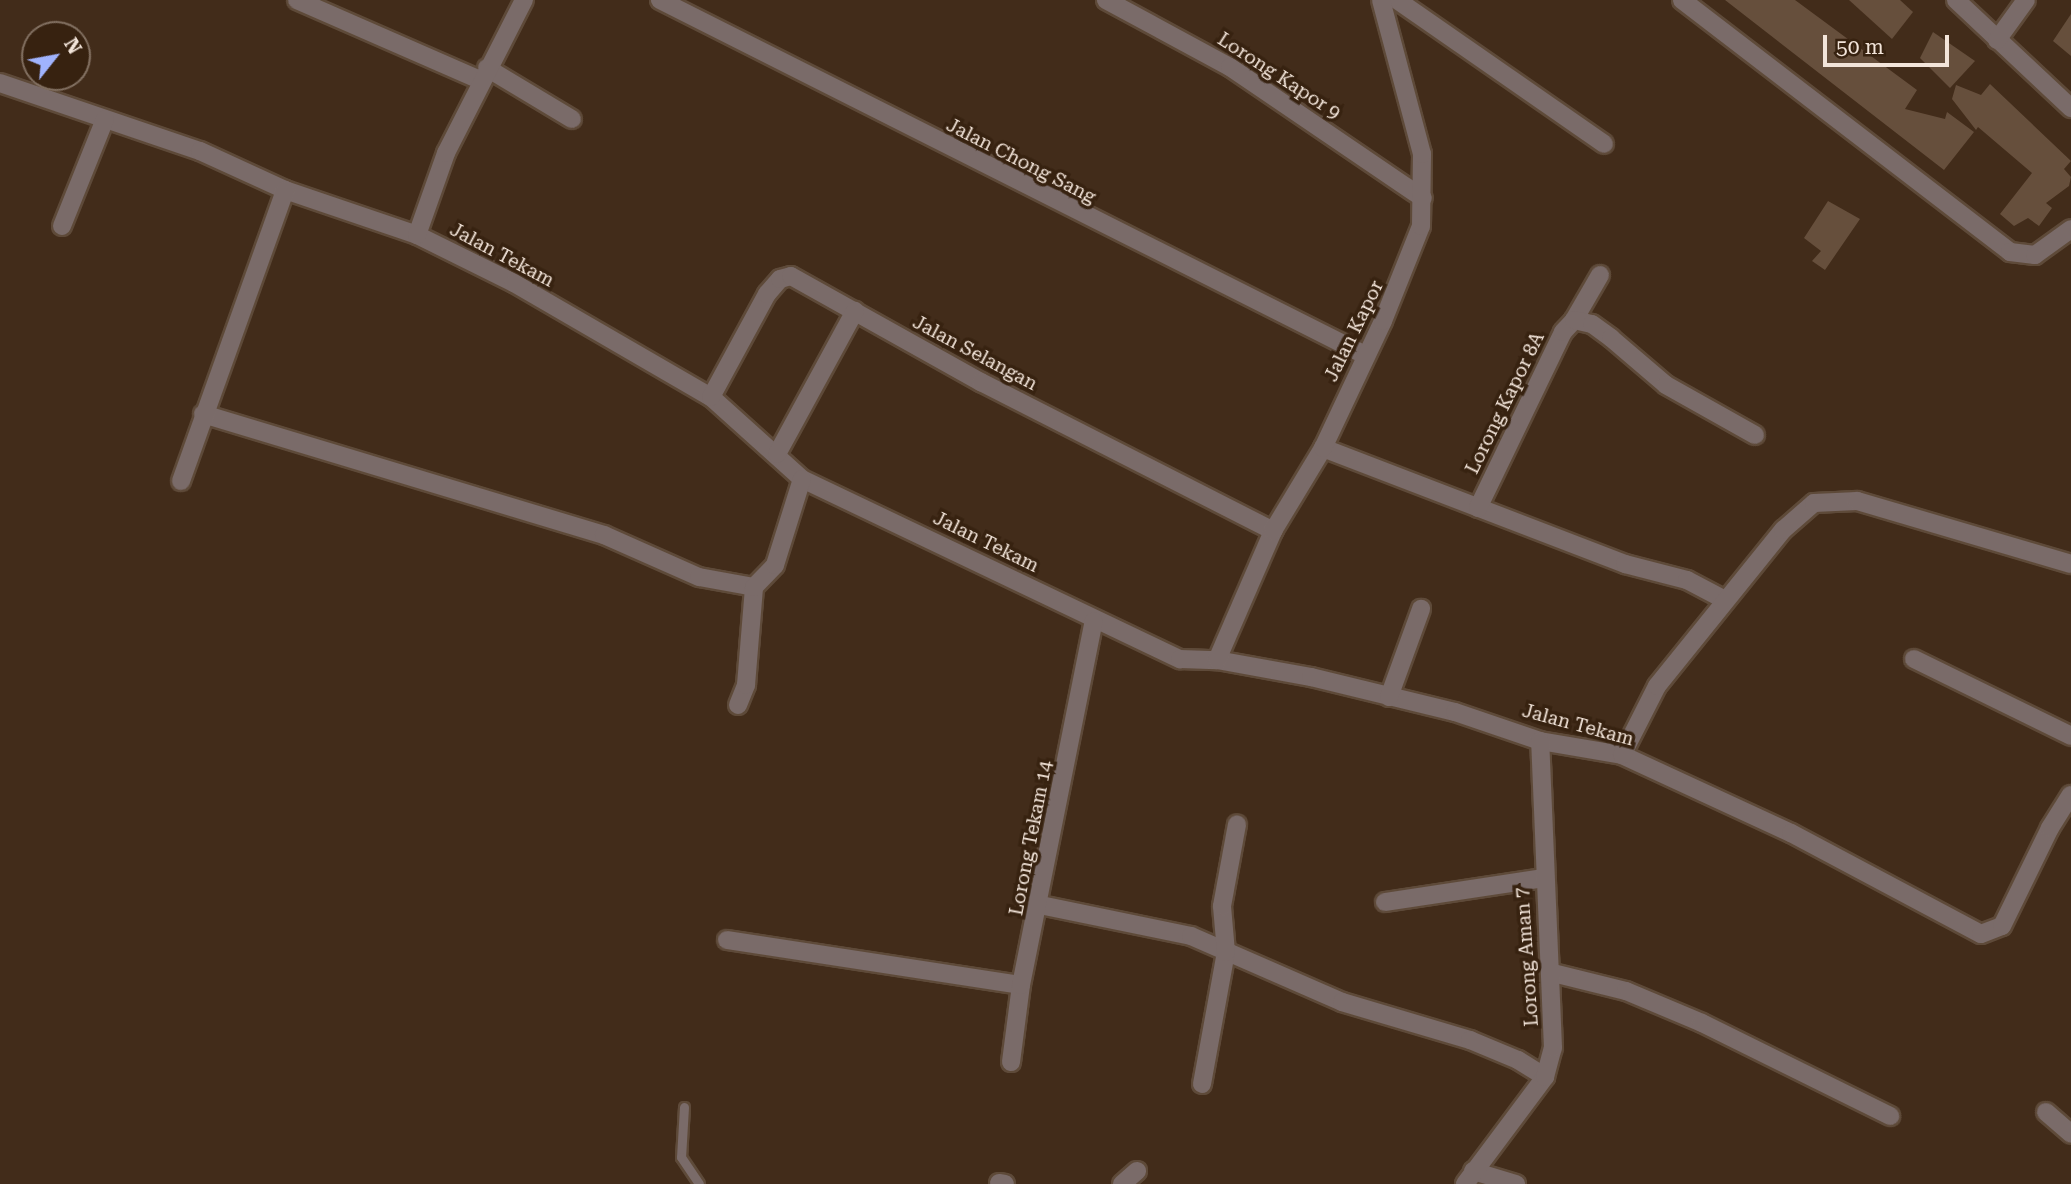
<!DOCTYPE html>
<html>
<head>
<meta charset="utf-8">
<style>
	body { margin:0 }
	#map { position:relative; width:2071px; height:1184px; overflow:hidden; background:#422c1a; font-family:"Roboto Serif",serif }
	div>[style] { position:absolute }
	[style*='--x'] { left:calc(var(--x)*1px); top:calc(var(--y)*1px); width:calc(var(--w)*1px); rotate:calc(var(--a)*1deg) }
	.building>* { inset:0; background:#664f3c }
	.roads { filter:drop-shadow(2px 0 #5e4a39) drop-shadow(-2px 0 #5e4a39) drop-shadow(0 2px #5e4a39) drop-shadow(0 -2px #5e4a39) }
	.service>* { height:9px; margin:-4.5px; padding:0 4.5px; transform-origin:4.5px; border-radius:4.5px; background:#7a6b69 }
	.minor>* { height:18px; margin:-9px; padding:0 9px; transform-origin:9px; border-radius:9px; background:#7a6b69 }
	span { translate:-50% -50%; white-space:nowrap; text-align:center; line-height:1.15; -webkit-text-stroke:7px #372210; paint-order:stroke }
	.street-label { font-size:19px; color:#f3e5da }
	.north { position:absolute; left:21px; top:21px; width:70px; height:70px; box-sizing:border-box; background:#372210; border:2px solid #827061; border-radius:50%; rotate:59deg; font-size:19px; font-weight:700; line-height:28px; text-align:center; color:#f3e5da }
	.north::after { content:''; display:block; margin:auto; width:24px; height:32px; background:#a0b3fd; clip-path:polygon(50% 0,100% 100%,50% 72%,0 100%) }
	.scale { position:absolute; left:1823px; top:35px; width:126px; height:32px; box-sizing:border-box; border:4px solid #f3e5da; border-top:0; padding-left:9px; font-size:21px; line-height:24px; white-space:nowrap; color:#f3e5da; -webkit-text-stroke:5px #372210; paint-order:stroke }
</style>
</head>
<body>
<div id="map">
	<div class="building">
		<i style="clip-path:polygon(1725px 0,1795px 0,1917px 90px,1905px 109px,1945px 119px,1947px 112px,1974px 132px,1944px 170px)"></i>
		<i style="clip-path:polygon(1849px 0,1900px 0,1913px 12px,1892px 39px)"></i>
		<i style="clip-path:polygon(2071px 14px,2071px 56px,2053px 41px)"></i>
		<i style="clip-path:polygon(1933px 32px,1975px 61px,1950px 88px,1920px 58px)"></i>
		<i style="clip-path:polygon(1990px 84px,2071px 161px,2064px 169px,2071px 177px,2069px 186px,2046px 203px,2052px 208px,2039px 226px,2028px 218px,2014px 226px,2000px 214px,2032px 173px,1978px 127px,1976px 130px,1952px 99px,1956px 85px,1981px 95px)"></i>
		<i style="clip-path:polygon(1828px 201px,1860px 219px,1825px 270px,1812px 261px,1821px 251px,1804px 238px)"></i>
	</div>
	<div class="roads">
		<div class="service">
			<i style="--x:684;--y:1107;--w:50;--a:93.4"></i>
			<i style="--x:681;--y:1157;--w:32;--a:56"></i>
		</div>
		<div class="minor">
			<i style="--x:297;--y:0;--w:200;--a:23.6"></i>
			<i style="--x:660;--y:0;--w:789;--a:26.73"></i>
			<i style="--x:1106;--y:0;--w:141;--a:28.4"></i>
			<i style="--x:1230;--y:67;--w:233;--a:34.2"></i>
			<i style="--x:1397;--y:0;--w:252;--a:34.8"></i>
			<i style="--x:1682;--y:0;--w:414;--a:37.5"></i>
			<i style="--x:2010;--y:252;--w:25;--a:7"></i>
			<i style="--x:2035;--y:255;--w:44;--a:-35.8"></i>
			<i style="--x:1956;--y:0;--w:158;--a:43.2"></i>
			<i style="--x:1997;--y:40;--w:49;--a:-54.1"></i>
			<i style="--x:487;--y:68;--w:99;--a:31"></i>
			<i style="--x:0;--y:83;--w:211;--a:18.8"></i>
			<i style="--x:200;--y:151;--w:94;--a:24.6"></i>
			<i style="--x:285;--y:190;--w:139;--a:18.8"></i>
			<i style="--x:417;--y:235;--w:108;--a:26.3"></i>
			<i style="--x:514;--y:283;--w:228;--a:30.1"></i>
			<i style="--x:711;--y:397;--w:122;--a:42"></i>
			<i style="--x:802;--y:479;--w:419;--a:25.5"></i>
			<i style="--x:1180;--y:659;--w:37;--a:2"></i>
			<i style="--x:1217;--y:660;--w:96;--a:10.3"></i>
			<i style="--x:1311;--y:677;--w:148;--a:13.7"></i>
			<i style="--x:1455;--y:712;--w:90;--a:18.8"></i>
			<i style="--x:1540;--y:741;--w:83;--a:9.7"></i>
			<i style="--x:1622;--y:755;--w:186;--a:24.8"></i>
			<i style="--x:1791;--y:833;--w:215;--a:28"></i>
			<i style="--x:1981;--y:934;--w:22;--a:-21"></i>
			<i style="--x:2002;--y:926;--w:109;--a:-63.9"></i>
			<i style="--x:2050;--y:828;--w:39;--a:-58"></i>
			<i style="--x:62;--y:226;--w:115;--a:-68.1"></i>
			<i style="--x:417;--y:235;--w:87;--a:-70.5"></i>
			<i style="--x:446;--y:153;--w:172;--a:-63"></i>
			<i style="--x:1574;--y:320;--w:52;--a:-60"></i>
			<i style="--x:711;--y:397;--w:117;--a:-61.5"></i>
			<i style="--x:767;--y:294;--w:20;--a:-49"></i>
			<i style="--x:780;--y:279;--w:11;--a:-15"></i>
			<i style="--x:791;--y:276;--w:218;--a:29.2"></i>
			<i style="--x:981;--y:382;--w:328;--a:27"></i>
			<i style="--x:203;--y:414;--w:419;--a:16.8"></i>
			<i style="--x:604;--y:535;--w:104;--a:23.9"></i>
			<i style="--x:699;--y:577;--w:56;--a:10.3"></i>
			<i style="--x:1323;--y:448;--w:324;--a:21"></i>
			<i style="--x:1625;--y:564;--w:64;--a:14.5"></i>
			<i style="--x:1687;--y:580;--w:43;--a:27.8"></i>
			<i style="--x:777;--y:454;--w:163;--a:-61.4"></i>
			<i style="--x:181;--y:481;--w:309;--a:-70.3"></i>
			<i style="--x:1478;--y:508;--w:195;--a:-64.2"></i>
			<i style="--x:1563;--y:332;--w:16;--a:-47"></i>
			<i style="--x:1574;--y:320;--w:18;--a:13"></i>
			<i style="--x:1592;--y:324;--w:24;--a:36"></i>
			<i style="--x:1611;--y:338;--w:72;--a:40.5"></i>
			<i style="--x:1666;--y:385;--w:102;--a:29.3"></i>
			<i style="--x:1914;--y:659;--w:175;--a:26.1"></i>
			<i style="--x:1217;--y:660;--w:141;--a:-66.5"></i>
			<i style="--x:1273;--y:531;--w:97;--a:-58.9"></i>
			<i style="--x:1323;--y:448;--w:140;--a:-64.7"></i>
			<i style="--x:1383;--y:321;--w:102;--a:-68.2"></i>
			<i style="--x:1421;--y:226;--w:72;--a:-89.2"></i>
			<i style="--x:1422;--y:154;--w:159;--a:-104.9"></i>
			<i style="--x:1389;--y:697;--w:94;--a:-70"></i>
			<i style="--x:738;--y:705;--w:22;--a:-68"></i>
			<i style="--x:746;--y:685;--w:98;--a:-85.3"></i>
			<i style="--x:754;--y:587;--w:30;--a:-46"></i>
			<i style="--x:775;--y:565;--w:90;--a:-72.6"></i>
			<i style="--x:1622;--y:755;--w:77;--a:-63.1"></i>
			<i style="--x:1657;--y:686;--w:201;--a:-51.1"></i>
			<i style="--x:1783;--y:530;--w:41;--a:-41.1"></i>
			<i style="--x:1814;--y:503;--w:43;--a:-2.7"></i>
			<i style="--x:1857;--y:501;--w:223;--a:16.4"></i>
			<i style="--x:1385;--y:902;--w:160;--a:-8.6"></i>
			<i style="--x:1040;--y:905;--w:154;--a:11.6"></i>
			<i style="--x:1191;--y:936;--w:165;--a:23.6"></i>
			<i style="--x:1342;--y:1002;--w:134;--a:16.5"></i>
			<i style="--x:1470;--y:1040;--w:52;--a:22.6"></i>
			<i style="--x:1518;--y:1060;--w:32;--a:32"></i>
			<i style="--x:727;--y:940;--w:297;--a:8.7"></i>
			<i style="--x:1553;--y:973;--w:75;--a:13.9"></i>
			<i style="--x:1626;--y:991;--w:82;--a:22.8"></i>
			<i style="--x:1702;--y:1023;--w:210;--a:26.3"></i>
			<i style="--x:1011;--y:1062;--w:78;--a:-82.6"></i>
			<i style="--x:1021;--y:985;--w:371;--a:-78.7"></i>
			<i style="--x:1202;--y:1084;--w:134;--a:-79.7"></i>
			<i style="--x:1226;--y:952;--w:46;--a:-95"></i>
			<i style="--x:1222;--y:906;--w:83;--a:-79.6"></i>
			<i style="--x:2046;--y:1112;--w:33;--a:41"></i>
			<i style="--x:1473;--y:1171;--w:45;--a:16.8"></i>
			<i style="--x:999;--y:1183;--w:6;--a:9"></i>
			<i style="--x:1122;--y:1184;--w:20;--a:-41"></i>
			<i style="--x:1465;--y:1184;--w:134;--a:-53.2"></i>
			<i style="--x:1545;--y:1077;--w:30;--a:-75"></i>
			<i style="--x:1553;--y:1048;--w:307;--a:-92.4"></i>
		</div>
	</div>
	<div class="street-label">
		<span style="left:1279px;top:76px;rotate:33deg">Lorong Kapor 9</span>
		<span style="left:1021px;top:161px;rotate:27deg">Jalan Chong Sang</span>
		<span style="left:502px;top:255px;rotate:28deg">Jalan Tekam</span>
		<span style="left:1354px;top:331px;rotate:-64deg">Jalan Kapor</span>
		<span style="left:975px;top:353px;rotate:28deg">Jalan Selangan</span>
		<span style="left:1505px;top:403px;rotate:-64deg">Lorong Kapor 8A</span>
		<span style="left:986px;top:542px;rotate:26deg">Jalan Tekam</span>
		<span style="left:1578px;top:725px;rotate:15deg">Jalan Tekam</span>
		<span style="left:1031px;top:838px;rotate:-79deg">Lorong Tekam 14</span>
		<span style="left:1527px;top:957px;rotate:-94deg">Lorong Aman 7</span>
	</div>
	<div class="north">N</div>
	<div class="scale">50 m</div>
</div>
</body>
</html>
